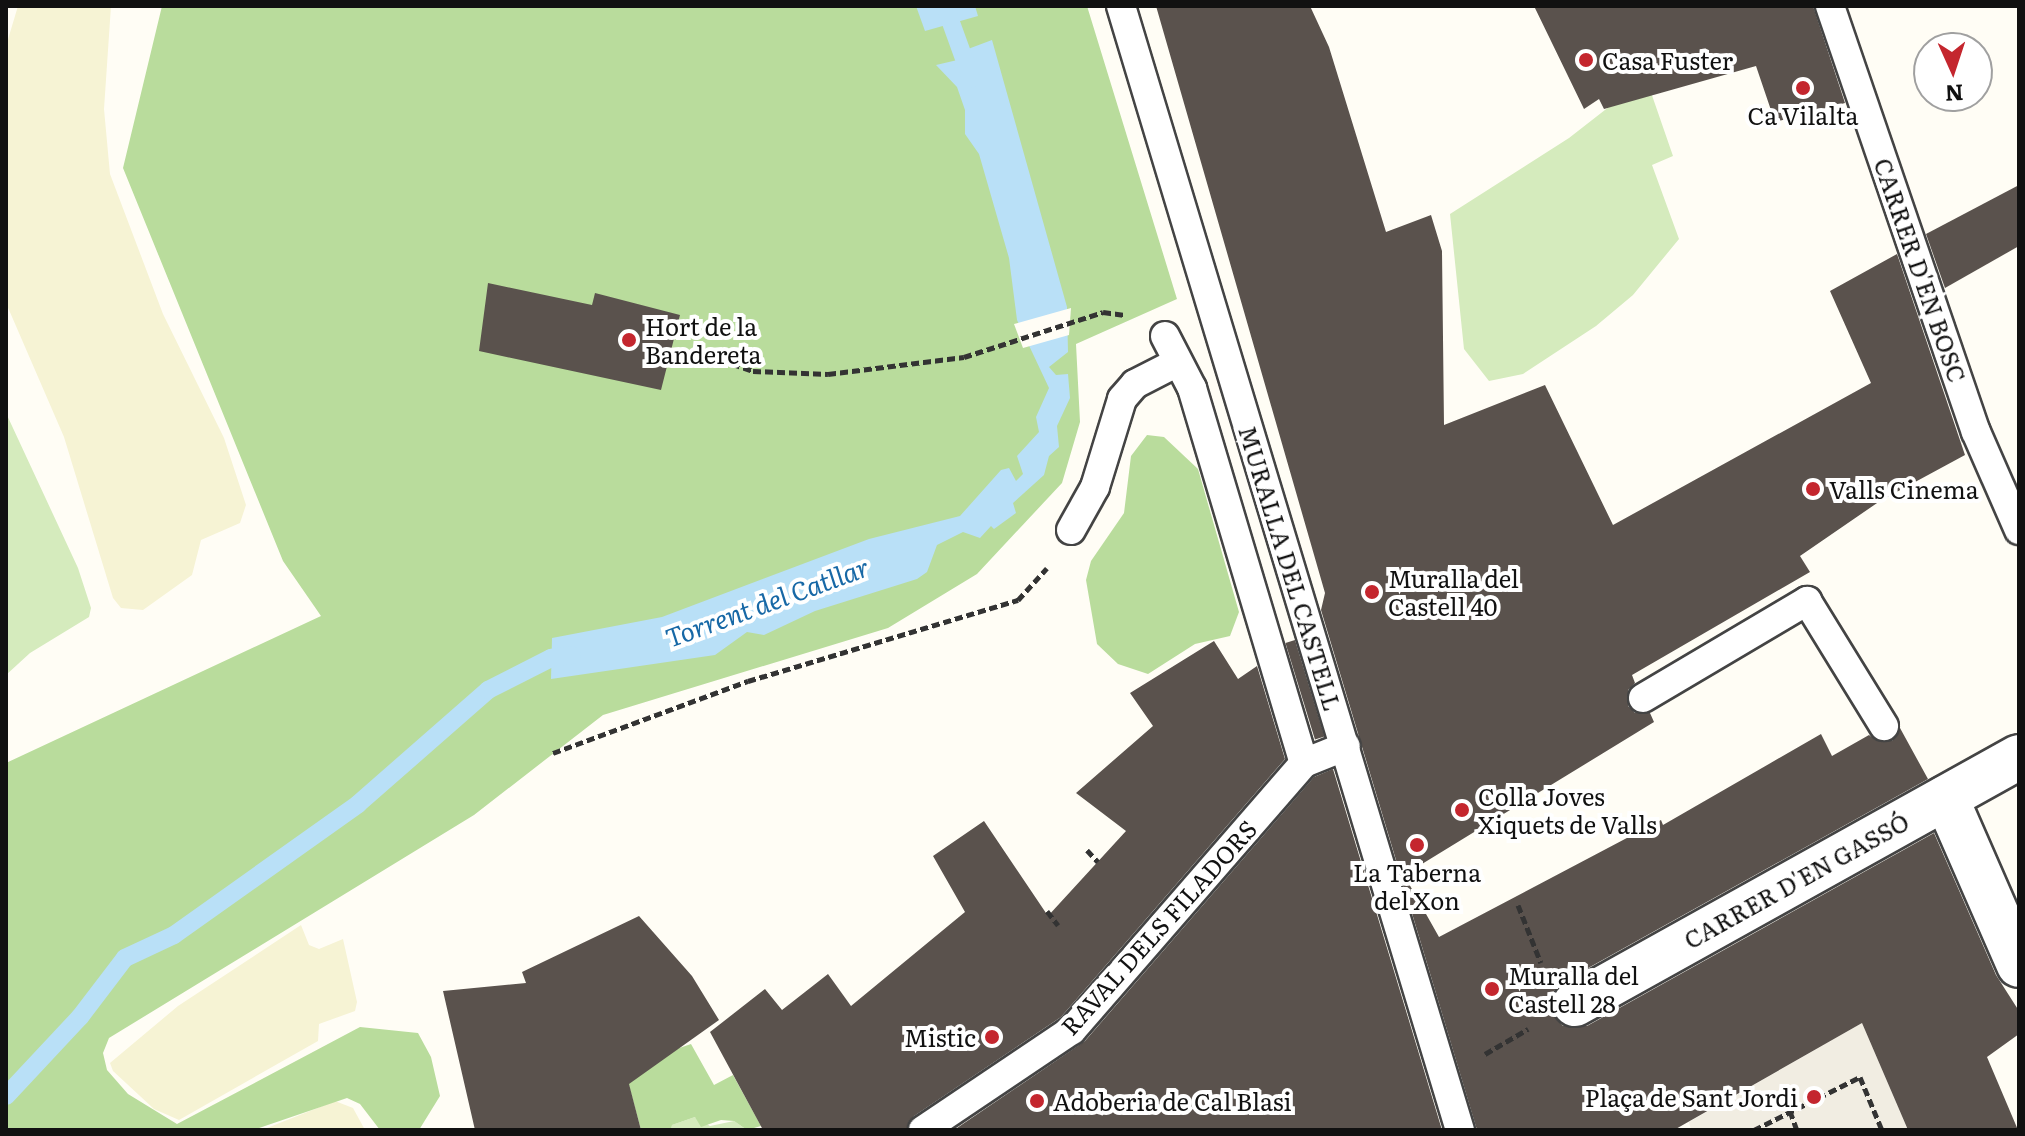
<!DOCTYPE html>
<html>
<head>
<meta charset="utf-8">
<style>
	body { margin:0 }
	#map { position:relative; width:2025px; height:1136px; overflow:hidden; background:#fffdf5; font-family:Literata,serif }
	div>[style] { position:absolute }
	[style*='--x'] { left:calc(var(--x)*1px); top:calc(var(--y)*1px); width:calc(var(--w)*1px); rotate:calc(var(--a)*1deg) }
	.farmland>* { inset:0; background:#f6f3d4 }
	.green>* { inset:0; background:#d5ebbd }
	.forest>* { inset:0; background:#b9dc9c }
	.plaza>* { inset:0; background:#f1ede2 }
	.water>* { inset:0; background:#b9e0f7 }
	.pier>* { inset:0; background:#fffdf5 }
	.stream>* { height:18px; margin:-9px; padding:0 9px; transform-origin:9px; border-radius:9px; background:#b9e0f7 }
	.building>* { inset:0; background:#5a524d; transform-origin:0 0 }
	.path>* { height:5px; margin-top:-2.5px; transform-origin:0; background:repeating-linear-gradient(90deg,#333 0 8px,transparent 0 12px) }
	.roads { filter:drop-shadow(2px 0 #444) drop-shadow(-2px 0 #444) drop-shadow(0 2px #444) drop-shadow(0 -2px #444) }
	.lane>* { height:28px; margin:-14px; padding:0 14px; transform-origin:14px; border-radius:14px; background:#fff }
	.street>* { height:44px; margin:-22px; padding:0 22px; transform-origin:22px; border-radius:22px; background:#fff }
	.dots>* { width:22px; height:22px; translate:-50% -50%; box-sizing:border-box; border:4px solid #fff; border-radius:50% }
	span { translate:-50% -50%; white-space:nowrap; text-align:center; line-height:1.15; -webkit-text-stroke:8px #fff; paint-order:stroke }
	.poi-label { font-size:24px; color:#111 }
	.left { translate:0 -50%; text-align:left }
	.right { translate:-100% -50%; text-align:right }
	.street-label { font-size:24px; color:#111 }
	.water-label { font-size:26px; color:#1768a6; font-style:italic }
	.frame { position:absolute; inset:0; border:8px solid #111; pointer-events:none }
	.north { position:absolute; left:1913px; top:32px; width:80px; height:80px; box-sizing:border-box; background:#fff; border:2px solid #a0a0a0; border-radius:50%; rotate:177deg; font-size:22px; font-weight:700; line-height:32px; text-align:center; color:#111 }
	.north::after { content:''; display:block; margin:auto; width:28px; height:36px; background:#c4262e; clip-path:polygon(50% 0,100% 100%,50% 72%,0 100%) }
</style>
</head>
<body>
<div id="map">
	<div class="farmland">
		<i style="clip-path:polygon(18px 6px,111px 6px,104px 109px,110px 174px,163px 314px,224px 438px,246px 505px,240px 523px,201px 540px,192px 575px,143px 610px,121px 608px,113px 598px,64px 437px,6px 303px,6px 46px)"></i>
		<i style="clip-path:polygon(301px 925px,309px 945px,319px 949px,343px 939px,357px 1002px,355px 1011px,319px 1024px,318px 1041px,179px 1120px,154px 1109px,113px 1071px,110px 1063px,178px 1006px)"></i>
		<i style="clip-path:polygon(335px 1101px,353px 1108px,365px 1130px,262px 1130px)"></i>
	</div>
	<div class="green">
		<i style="clip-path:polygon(1646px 78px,1673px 156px,1652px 165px,1679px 239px,1633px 295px,1596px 326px,1523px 374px,1489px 381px,1464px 349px,1450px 214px,1569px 138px)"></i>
		<i style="clip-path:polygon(6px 413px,78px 568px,91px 608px,89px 617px,30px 653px,6px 675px)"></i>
		<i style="clip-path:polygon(695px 1117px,710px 1126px,734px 1121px,747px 1130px,671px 1130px,672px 1125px)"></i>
	</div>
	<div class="forest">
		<i style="clip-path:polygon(162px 6px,1087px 6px,1177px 299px,1076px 344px,1080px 422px,1062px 483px,977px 574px,888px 628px,603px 715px,474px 815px,109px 1038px,103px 1053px,107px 1070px,128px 1094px,177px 1124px,360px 1027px,418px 1033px,431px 1057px,440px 1096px,419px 1130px,380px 1130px,360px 1104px,347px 1098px,253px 1130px,6px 1130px,6px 763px,321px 616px,283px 561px,123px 168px)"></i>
		<i style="clip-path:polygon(1147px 435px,1164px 437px,1198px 469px,1239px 612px,1230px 636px,1195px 644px,1148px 674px,1118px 664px,1097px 644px,1086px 580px,1091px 561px,1124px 513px,1131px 456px)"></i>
		<i style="clip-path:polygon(691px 1044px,714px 1085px,733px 1075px,761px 1126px,747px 1130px,734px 1121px,721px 1120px,701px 1127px,695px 1117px,672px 1125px,671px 1130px,641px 1130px,624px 1067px)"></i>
	</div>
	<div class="plaza">
		<i style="clip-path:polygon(1862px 1023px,1908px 1130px,1691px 1130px,1689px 1122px)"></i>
	</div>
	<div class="water">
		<i style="clip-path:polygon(916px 6px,975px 6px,978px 16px,925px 31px)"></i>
		<i style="clip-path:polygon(992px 40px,1067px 307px,1068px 352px,1049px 367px,1056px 375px,1068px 374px,1070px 398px,1057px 426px,1059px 447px,1049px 456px,1044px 475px,1013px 503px,1016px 513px,994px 529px,991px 526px,980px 538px,963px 532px,937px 545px,927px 572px,917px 579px,815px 611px,764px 635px,747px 632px,715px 655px,551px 679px,552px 638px,662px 617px,869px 539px,960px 516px,1001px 470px,1009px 468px,1016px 481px,1023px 474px,1017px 456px,1039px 432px,1036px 417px,1049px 388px,1017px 320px,1009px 258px,979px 154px,965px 134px,965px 110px,957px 87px,936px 65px,966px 58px,968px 49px)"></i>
	</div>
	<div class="pier">
		<i style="clip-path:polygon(1071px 308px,1069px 335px,1023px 348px,1014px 324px)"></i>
	</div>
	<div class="stream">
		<i style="--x:945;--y:6;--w:77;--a:70.1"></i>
		<i style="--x:6;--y:1096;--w:108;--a:-46.9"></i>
		<i style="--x:80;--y:1017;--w:74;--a:-52.7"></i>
		<i style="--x:125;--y:958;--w:54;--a:-25.1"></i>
		<i style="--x:174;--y:935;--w:226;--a:-35.4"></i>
		<i style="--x:358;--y:804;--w:173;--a:-41.2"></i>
		<i style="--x:488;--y:690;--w:71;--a:-26.9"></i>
		<i style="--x:551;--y:658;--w:21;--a:-8"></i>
	</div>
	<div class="building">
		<i style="clip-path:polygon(1156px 6px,1310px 6px,1329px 47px,1386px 232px,1431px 215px,1442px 251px,1444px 425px,1545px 385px,1613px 525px,1871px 383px,1830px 291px,1897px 254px,1965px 455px,1880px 501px,1800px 556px,1810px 572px,1632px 675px,1635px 683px,1628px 690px,1628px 706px,1635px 713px,1650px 713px,1654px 722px,1404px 875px,1439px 937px,1661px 820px,1663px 825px,1821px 734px,1832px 756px,1869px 735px,1877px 741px,1892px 741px,1900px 728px,1928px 779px,1563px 982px,1553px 992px,1553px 1015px,1563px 1026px,1587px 1026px,1934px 833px,1996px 975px,2019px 1011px,2019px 1034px,1987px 1057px,2018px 1130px,1908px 1130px,1862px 1023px,1674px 1130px,1477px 1130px,1321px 610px,1325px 593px)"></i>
		<i style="clip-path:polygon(1534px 6px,1813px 6px,1845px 103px,1775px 122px,1756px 66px,1604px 109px,1599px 99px,1584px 109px)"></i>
		<i style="clip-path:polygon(2019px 185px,2019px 246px,1945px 288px,1926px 234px)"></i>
		<i style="clip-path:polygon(488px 283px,592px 305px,595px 293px,680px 315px,661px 390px,479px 351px)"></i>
		<i style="left:1295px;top:640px;width:101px;height:10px;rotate:73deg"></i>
		<i style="clip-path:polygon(1214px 641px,1238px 679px,1257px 666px,1285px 759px,1061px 1017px,914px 1116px,906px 1130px,763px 1130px,710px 1032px,765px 989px,782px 1010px,828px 974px,851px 1006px,965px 912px,933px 856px,984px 821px,1048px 916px,1126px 831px,1076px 793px,1153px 726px,1130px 693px)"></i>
		<i style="clip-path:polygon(1333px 769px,1442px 1130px,954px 1130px,1085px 1041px,1314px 777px)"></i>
		<i style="clip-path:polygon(639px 916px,692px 976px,719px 1020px,629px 1084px,641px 1130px,475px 1130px,443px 991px,526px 983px,522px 972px)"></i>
	</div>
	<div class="path">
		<i style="--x:698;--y:352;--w:58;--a:19.1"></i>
		<i style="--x:753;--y:371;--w:75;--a:2.3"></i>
		<i style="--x:828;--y:374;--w:137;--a:-7.1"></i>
		<i style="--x:964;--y:357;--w:146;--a:-17.9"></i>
		<i style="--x:1103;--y:312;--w:22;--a:8"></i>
		<i style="--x:553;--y:753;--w:208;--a:-20.3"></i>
		<i style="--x:748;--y:681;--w:282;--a:-16.7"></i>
		<i style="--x:1018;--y:600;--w:43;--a:-47.8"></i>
		<i style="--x:1087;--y:850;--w:16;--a:47"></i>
		<i style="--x:1518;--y:905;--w:62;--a:68.4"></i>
		<i style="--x:1047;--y:911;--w:18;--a:52"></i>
		<i style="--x:1485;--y:1054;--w:50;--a:-30.2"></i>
		<i style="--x:1790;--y:1111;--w:20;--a:70"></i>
		<i style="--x:1754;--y:1130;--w:119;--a:-26.6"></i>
		<i style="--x:1860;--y:1077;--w:57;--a:67.5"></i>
	</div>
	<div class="roads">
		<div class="lane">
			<i style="--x:1121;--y:6;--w:1174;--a:73.22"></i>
			<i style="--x:1830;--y:6;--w:450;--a:71.1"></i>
			<i style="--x:1976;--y:432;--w:107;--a:66.3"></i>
			<i style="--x:1165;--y:336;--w:59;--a:62.6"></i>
			<i style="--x:1192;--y:388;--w:391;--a:73.4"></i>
			<i style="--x:1071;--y:530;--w:49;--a:-60.8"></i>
			<i style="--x:1095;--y:487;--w:92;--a:-72.9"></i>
			<i style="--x:1122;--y:399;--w:20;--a:-49"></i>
			<i style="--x:1135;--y:384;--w:48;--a:-27.1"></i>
			<i style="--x:1643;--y:698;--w:191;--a:-30.6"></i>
			<i style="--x:1807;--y:601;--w:147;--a:58.4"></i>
			<i style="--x:923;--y:1130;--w:179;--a:-33.9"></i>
			<i style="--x:1072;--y:1030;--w:354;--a:-49"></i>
			<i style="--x:1304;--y:763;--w:45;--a:-22"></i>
		</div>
		<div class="street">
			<i style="--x:1946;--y:798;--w:182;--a:66.4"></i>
			<i style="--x:1575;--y:1004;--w:508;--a:-29.09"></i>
		</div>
	</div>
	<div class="dots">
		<i style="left:1586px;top:60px;background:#c4262e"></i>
		<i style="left:1803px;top:88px;background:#c4262e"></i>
		<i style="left:629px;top:340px;background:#c4262e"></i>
		<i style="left:1813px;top:489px;background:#c4262e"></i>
		<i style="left:1372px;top:592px;background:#c4262e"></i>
		<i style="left:1462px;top:810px;background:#c4262e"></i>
		<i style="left:1417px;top:845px;background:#c4262e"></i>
		<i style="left:1492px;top:989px;background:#c4262e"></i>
		<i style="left:992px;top:1037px;background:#c4262e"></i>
		<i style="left:1814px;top:1097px;background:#c4262e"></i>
		<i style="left:1037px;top:1101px;background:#c4262e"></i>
	</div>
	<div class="poi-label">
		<span class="left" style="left:1602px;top:60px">Casa Fuster</span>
		<span style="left:1803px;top:115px">Ca Vilalta</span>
		<span class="left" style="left:645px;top:340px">Hort de la<br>Bandereta</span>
		<span class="left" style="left:1829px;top:489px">Valls Cinema</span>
		<span class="left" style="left:1388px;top:592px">Muralla del<br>Castell 40</span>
		<span class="left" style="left:1478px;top:810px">Colla Joves<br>Xiquets de Valls</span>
		<span style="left:1417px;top:886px">La Taberna<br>del Xon</span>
		<span class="left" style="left:1508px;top:989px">Muralla del<br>Castell 28</span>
		<span class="right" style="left:976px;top:1037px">Mistic</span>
		<span class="right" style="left:1798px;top:1097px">Plaça de Sant Jordi</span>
		<span class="left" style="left:1053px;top:1101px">Adoberia de Cal Blasi</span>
	</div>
	<div class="street-label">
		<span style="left:1921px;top:270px;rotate:71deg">CARRER D'EN BOSC</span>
		<span style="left:1291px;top:568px;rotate:73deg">MURALLA DEL CASTELL</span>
		<span style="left:1796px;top:880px;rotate:-29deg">CARRER D'EN GASSÓ</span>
		<span style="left:1158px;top:927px;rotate:-48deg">RAVAL DELS FILADORS</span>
	</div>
	<div class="water-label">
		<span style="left:767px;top:601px;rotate:-20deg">Torrent del Catllar</span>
	</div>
	<div class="frame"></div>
	<div class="north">N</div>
</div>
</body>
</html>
